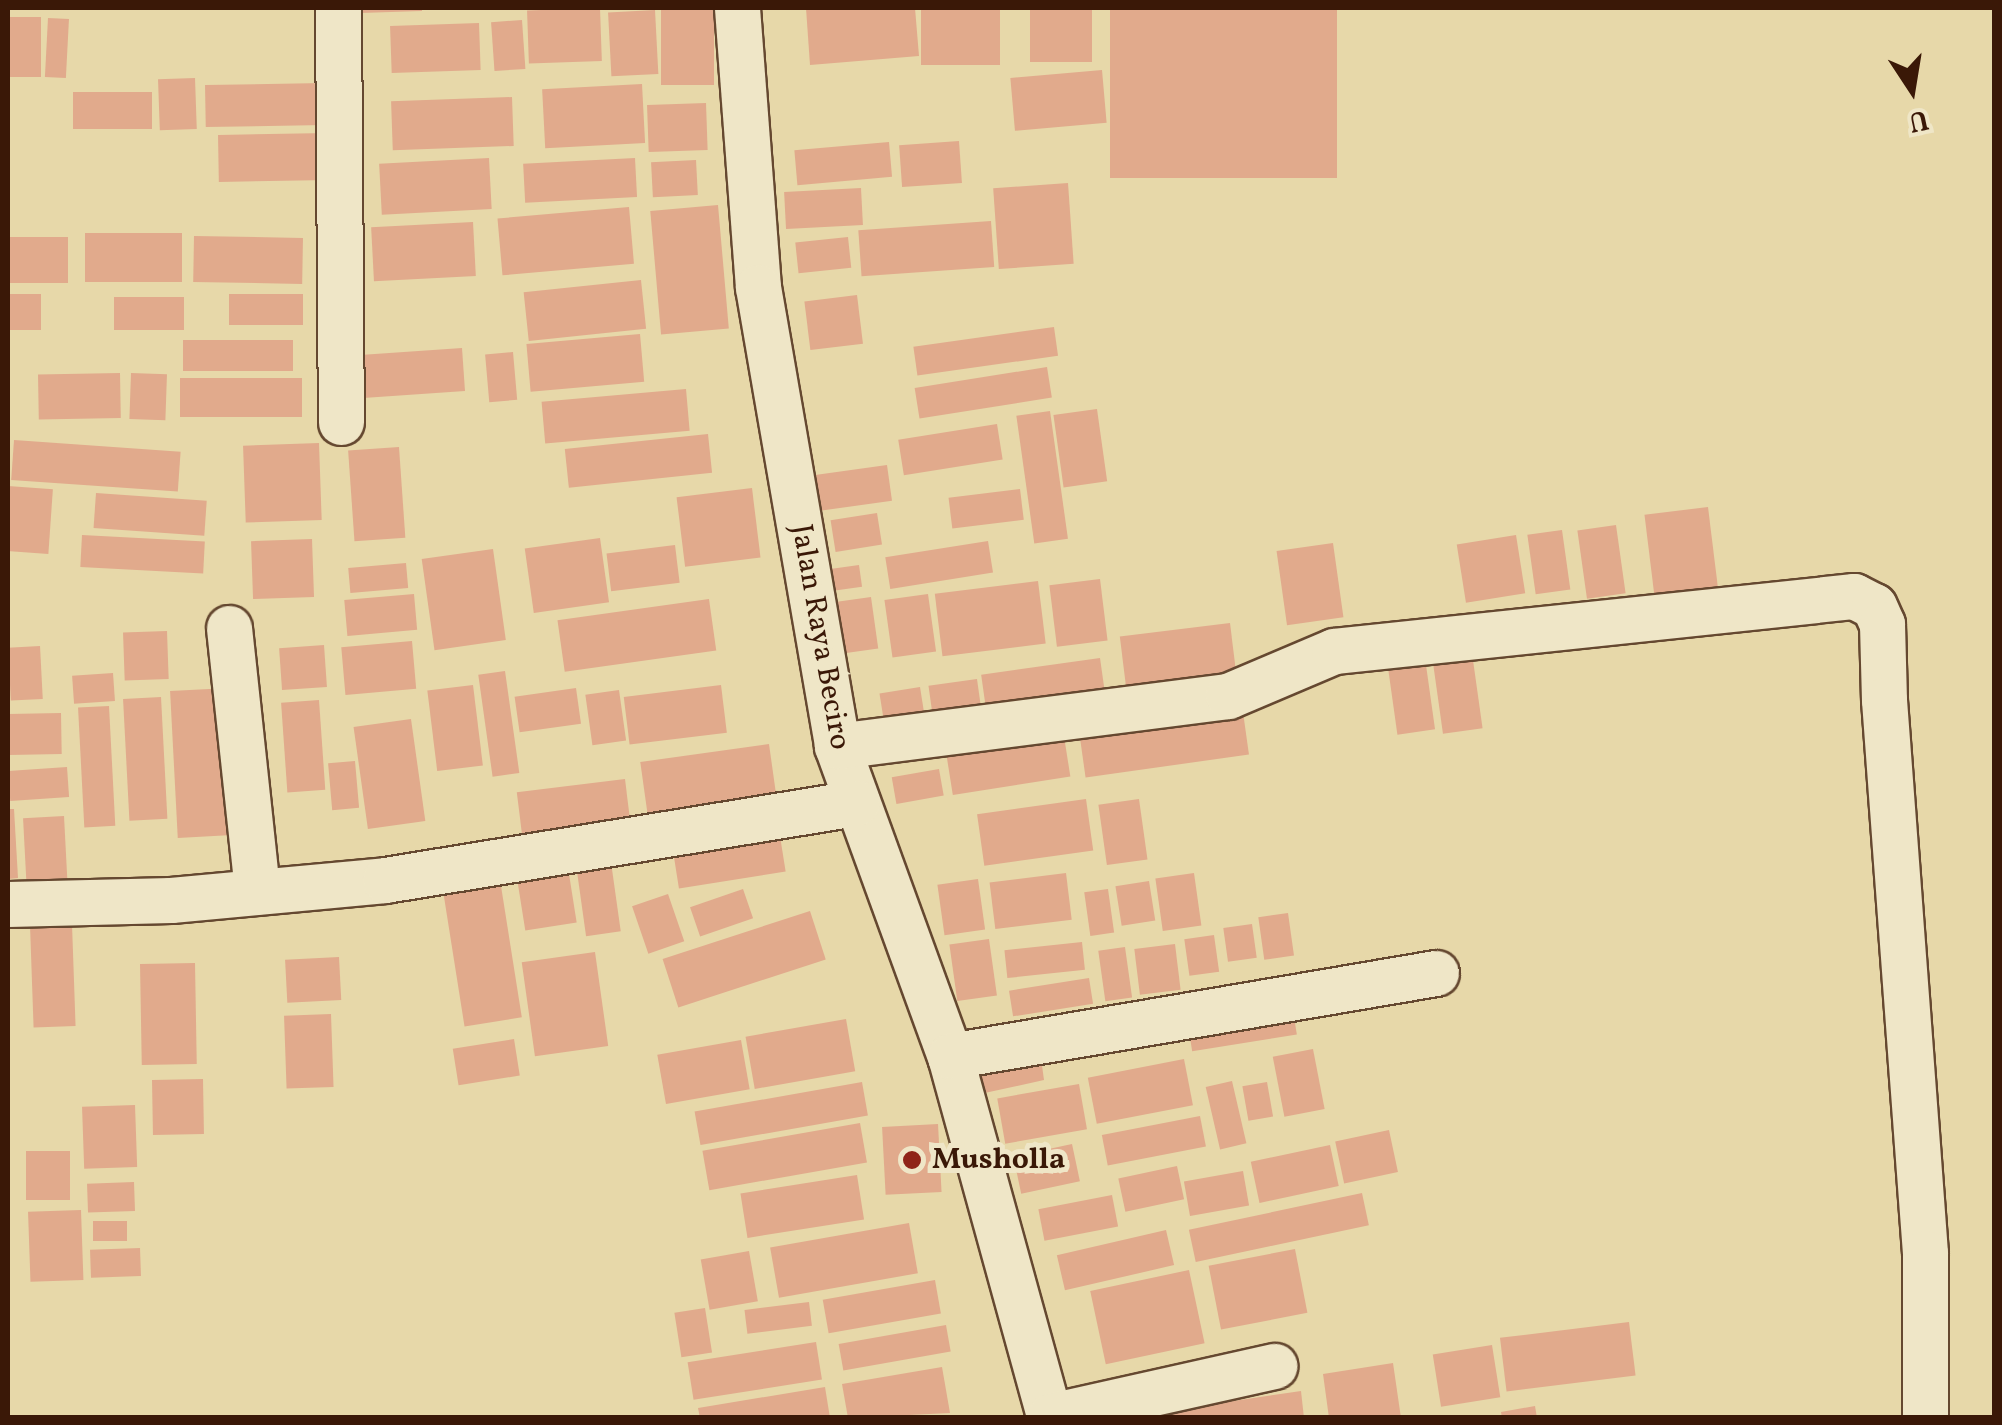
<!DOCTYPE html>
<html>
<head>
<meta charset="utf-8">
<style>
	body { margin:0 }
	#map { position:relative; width:2002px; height:1425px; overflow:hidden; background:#e7d8a9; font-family:Vollkorn,serif }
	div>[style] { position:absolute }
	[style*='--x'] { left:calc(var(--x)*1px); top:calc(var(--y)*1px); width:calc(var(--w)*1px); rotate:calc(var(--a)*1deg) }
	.building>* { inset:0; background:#e1aa8c; transform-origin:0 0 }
	.roads { filter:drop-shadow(2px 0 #654830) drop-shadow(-2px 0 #654830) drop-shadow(0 2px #654830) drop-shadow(0 -2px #654830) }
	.minor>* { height:45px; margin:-22.5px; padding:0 22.5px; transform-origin:22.5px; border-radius:22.5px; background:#efe6c7 }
	.dots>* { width:28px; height:28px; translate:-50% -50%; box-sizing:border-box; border:5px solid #efe6c7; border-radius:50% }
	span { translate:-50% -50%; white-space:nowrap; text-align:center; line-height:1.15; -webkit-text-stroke:10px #efe6c7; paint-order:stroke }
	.street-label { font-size:30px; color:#3a1807 }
	.poi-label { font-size:30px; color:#3a1807; font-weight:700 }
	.left { translate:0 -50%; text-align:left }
	.frame { position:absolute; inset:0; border:10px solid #3a1807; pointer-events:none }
	.north { position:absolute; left:1862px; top:40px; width:100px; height:100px; -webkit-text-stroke:8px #efe6c7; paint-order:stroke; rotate:168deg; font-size:28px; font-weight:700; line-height:40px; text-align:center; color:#3a1807 }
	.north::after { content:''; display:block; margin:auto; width:35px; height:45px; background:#3a1807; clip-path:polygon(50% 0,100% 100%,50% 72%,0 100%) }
</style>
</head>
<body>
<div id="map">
	<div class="building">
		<i style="clip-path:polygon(360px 8px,422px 8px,422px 11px,360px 13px)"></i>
		<i style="left:600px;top:8px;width:53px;height:73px;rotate:88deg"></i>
		<i style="left:661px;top:8px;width:53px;height:77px"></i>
		<i style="clip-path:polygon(806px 8px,915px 8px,919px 56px,810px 65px)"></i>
		<i style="left:921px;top:8px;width:79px;height:57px"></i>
		<i style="left:1030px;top:8px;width:62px;height:54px"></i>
		<i style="left:1110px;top:8px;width:227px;height:170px"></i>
		<i style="left:655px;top:10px;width:64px;height:47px;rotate:87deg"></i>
		<i style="left:41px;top:17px;width:60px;height:33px;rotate:90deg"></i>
		<i style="left:48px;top:18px;width:21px;height:59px;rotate:3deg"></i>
		<i style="left:522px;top:20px;width:49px;height:31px;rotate:86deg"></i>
		<i style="left:479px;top:23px;width:47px;height:89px;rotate:88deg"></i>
		<i style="left:1102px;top:70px;width:53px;height:92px;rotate:85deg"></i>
		<i style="left:195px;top:78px;width:51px;height:37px;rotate:88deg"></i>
		<i style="left:324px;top:83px;width:42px;height:119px;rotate:89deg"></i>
		<i style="left:642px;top:84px;width:59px;height:100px;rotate:87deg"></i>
		<i style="left:152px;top:92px;width:37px;height:79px;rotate:90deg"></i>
		<i style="left:512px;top:97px;width:49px;height:121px;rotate:88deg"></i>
		<i style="left:706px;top:103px;width:47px;height:59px;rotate:88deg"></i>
		<i style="left:328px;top:133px;width:47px;height:110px;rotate:89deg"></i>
		<i style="left:959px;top:141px;width:42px;height:60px;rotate:86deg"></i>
		<i style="left:889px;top:142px;width:35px;height:95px;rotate:85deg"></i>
		<i style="left:489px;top:158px;width:51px;height:110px;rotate:87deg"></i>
		<i style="left:635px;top:158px;width:39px;height:112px;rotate:87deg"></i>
		<i style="left:696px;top:160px;width:35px;height:45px;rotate:87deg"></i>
		<i style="left:1068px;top:183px;width:81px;height:75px;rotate:86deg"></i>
		<i style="left:861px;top:188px;width:37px;height:77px;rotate:87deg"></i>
		<i style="left:718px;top:205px;width:124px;height:68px;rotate:85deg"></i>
		<i style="left:629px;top:207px;width:57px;height:132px;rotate:85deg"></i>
		<i style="left:991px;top:221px;width:46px;height:133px;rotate:86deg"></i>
		<i style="left:473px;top:222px;width:54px;height:102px;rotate:87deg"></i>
		<i style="left:182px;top:233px;width:49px;height:97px;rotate:90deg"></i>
		<i style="left:194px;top:236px;width:109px;height:46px;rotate:1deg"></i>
		<i style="left:8px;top:237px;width:60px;height:46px"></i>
		<i style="left:848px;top:237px;width:31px;height:53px;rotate:84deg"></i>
		<i style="left:641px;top:280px;width:49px;height:118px;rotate:84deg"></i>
		<i style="left:8px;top:294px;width:33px;height:36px"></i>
		<i style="left:229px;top:294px;width:74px;height:31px"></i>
		<i style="left:857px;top:295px;width:49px;height:53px;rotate:83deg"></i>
		<i style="left:184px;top:297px;width:33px;height:70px;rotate:90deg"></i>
		<i style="left:1054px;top:327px;width:29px;height:142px;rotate:82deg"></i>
		<i style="left:640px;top:334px;width:48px;height:114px;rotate:85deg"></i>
		<i style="left:183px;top:340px;width:110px;height:31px"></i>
		<i style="left:462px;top:348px;width:43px;height:102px;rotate:86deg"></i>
		<i style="left:513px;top:352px;width:48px;height:28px;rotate:85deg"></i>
		<i style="left:1047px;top:367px;width:31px;height:134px;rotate:81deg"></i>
		<i style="left:120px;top:373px;width:45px;height:82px;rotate:89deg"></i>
		<i style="left:131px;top:373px;width:36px;height:46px;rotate:2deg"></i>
		<i style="left:180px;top:378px;width:122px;height:39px"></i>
		<i style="left:686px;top:389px;width:42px;height:145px;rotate:85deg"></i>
		<i style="left:1097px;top:409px;width:73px;height:44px;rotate:82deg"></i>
		<i style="left:1050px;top:411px;width:129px;height:34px;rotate:82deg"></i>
		<i style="left:997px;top:424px;width:36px;height:100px;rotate:81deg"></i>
		<i style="left:708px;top:434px;width:39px;height:144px;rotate:84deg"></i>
		<i style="left:14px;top:440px;width:167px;height:40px;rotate:4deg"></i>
		<i style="left:319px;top:443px;width:77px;height:76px;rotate:88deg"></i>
		<i style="left:399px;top:447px;width:91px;height:51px;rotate:86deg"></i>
		<i style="left:887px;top:465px;width:36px;height:78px;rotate:82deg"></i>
		<i style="left:8px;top:486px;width:45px;height:65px;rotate:4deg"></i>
		<i style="left:752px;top:488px;width:70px;height:76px;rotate:83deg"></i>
		<i style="left:1020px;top:489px;width:31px;height:72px;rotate:83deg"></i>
		<i style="left:96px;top:493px;width:111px;height:35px;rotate:4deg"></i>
		<i style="left:1708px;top:507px;width:85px;height:64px;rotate:83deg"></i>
		<i style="left:877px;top:513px;width:32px;height:47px;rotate:81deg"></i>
		<i style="left:1616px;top:525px;width:69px;height:39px;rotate:82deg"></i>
		<i style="left:1562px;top:530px;width:60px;height:35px;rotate:82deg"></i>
		<i style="left:82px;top:535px;width:123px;height:32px;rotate:3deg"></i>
		<i style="left:1516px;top:535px;width:59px;height:60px;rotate:81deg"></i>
		<i style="left:600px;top:538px;width:65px;height:76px;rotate:82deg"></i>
		<i style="left:312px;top:539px;width:58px;height:61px;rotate:88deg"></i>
		<i style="left:988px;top:541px;width:32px;height:104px;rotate:81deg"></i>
		<i style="left:1333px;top:543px;width:75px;height:57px;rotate:82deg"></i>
		<i style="left:675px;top:545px;width:38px;height:69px;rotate:83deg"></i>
		<i style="left:493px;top:549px;width:92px;height:72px;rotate:82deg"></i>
		<i style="left:406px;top:563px;width:25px;height:58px;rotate:85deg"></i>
		<i style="left:859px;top:565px;width:22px;height:29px;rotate:82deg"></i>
		<i style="left:1100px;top:579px;width:62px;height:51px;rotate:83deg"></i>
		<i style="left:1038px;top:581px;width:63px;height:104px;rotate:83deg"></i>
		<i style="left:414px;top:594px;width:36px;height:70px;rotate:85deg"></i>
		<i style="left:928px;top:594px;width:58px;height:44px;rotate:82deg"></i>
		<i style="left:871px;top:597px;width:52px;height:36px;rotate:82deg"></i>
		<i style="left:709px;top:599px;width:52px;height:153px;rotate:82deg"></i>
		<i style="left:1230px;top:623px;width:62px;height:111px;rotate:83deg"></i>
		<i style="left:167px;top:631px;width:48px;height:44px;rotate:88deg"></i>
		<i style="left:412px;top:641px;width:48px;height:71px;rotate:85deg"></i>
		<i style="left:324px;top:645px;width:42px;height:45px;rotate:86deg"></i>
		<i style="left:40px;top:646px;width:53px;height:32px;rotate:87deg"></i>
		<i style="left:1472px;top:653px;width:76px;height:40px;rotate:82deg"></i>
		<i style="left:1100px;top:658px;width:43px;height:120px;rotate:82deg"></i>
		<i style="left:1426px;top:665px;width:65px;height:38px;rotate:82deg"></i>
		<i style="left:505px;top:671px;width:103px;height:27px;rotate:82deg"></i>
		<i style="left:113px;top:673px;width:28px;height:41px;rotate:86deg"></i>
		<i style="left:977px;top:679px;width:37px;height:49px;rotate:82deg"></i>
		<i style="left:473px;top:685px;width:81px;height:46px;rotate:83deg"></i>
		<i style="left:721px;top:685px;width:48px;height:98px;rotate:83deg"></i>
		<i style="left:920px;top:687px;width:38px;height:41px;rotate:81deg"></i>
		<i style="left:229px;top:688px;width:147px;height:59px;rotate:87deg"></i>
		<i style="left:576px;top:688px;width:36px;height:62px;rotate:82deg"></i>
		<i style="left:619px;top:690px;width:51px;height:34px;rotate:82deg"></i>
		<i style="left:161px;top:697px;width:122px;height:38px;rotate:87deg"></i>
		<i style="left:319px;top:700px;width:90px;height:38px;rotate:86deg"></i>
		<i style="left:1242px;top:705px;width:50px;height:165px;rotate:82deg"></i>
		<i style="left:109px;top:706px;width:120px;height:31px;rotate:87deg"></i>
		<i style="left:61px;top:713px;width:41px;height:53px;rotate:89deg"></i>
		<i style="left:411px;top:719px;width:103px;height:58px;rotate:82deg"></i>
		<i style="left:1063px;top:730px;width:47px;height:119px;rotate:81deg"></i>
		<i style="left:769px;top:744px;width:69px;height:130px;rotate:82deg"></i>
		<i style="left:355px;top:761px;width:47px;height:27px;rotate:85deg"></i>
		<i style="left:67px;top:767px;width:30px;height:59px;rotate:86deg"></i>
		<i style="left:939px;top:769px;width:27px;height:48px;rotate:80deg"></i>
		<i style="left:625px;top:779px;width:55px;height:109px;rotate:83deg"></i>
		<i style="left:1086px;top:799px;width:52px;height:110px;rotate:82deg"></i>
		<i style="left:1139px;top:799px;width:61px;height:41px;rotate:82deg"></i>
		<i style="clip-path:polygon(8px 809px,14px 809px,18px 878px,8px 879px)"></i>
		<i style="left:64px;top:816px;width:67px;height:41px;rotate:87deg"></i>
		<i style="left:780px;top:836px;width:36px;height:108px;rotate:81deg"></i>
		<i style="left:611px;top:862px;width:70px;height:35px;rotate:82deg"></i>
		<i style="left:1066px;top:873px;width:47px;height:77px;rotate:83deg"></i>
		<i style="left:1194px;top:873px;width:53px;height:39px;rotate:82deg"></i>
		<i style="left:569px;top:874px;width:49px;height:52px;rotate:81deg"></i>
		<i style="left:978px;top:879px;width:51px;height:41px;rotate:82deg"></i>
		<i style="left:1149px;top:881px;width:40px;height:34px;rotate:81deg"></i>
		<i style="left:501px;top:886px;width:133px;height:58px;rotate:81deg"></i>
		<i style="left:743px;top:889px;width:31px;height:56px;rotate:71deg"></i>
		<i style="left:1108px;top:889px;width:44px;height:24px;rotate:82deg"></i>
		<i style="left:668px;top:894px;width:50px;height:38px;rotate:71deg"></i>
		<i style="left:810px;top:911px;width:51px;height:155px;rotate:72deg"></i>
		<i style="left:1288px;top:913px;width:43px;height:30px;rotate:82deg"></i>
		<i style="left:72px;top:924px;width:102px;height:42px;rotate:88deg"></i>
		<i style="left:1252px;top:924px;width:34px;height:29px;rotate:82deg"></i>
		<i style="left:1214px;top:935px;width:37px;height:30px;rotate:82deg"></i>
		<i style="left:989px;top:939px;width:57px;height:40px;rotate:82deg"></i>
		<i style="left:1082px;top:942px;width:28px;height:78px;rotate:84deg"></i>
		<i style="left:1175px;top:944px;width:46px;height:41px;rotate:83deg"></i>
		<i style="left:1125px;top:947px;width:51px;height:27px;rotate:82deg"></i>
		<i style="left:595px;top:952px;width:95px;height:74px;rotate:82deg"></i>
		<i style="left:339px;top:957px;width:43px;height:54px;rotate:87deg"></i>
		<i style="left:195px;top:963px;width:101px;height:55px;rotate:89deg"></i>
		<i style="left:1089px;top:978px;width:26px;height:81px;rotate:81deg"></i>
		<i style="left:1292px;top:1004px;width:31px;height:106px;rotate:81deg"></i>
		<i style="left:331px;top:1014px;width:73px;height:47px;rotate:88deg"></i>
		<i style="left:846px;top:1019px;width:53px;height:102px;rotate:80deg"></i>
		<i style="left:514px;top:1039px;width:37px;height:62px;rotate:81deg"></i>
		<i style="left:741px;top:1040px;width:50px;height:85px;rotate:80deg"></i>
		<i style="left:1313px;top:1049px;width:61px;height:41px;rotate:79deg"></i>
		<i style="clip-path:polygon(1040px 1051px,1044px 1080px,980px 1094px,971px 1056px)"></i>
		<i style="left:1184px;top:1059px;width:47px;height:98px;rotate:79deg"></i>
		<i style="left:203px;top:1079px;width:55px;height:51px;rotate:89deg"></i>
		<i style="left:1232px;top:1081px;width:64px;height:27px;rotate:77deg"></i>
		<i style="left:862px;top:1082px;width:34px;height:170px;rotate:80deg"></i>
		<i style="left:1267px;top:1082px;width:35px;height:25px;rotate:80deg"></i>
		<i style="left:1079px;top:1084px;width:46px;height:83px;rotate:80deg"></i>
		<i style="left:135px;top:1105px;width:62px;height:53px;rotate:88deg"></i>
		<i style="left:1200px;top:1116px;width:31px;height:100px;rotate:79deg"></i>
		<i style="left:860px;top:1123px;width:40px;height:160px;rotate:80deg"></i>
		<i style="left:938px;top:1124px;width:68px;height:56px;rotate:87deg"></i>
		<i style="left:1389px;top:1130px;width:43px;height:55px;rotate:78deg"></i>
		<i style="left:1072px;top:1144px;width:38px;height:60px;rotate:78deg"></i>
		<i style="left:1330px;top:1145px;width:42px;height:81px;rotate:78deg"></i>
		<i style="left:26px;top:1151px;width:44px;height:49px"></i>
		<i style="left:1177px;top:1166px;width:34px;height:60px;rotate:78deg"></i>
		<i style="left:1243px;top:1171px;width:35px;height:60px;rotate:80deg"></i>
		<i style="left:857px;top:1175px;width:45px;height:118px;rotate:81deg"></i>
		<i style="left:134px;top:1182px;width:29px;height:47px;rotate:88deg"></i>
		<i style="left:1362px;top:1193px;width:33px;height:177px;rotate:78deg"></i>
		<i style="left:1112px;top:1195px;width:32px;height:75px;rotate:79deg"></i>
		<i style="left:81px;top:1210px;width:70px;height:53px;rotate:88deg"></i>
		<i style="left:127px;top:1221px;width:20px;height:34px;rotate:90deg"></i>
		<i style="left:909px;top:1223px;width:51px;height:141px;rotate:80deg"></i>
		<i style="left:1166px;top:1230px;width:36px;height:112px;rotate:77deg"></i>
		<i style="left:140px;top:1248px;width:28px;height:50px;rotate:88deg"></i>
		<i style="left:1295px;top:1249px;width:65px;height:88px;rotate:79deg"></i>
		<i style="left:749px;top:1251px;width:51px;height:49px;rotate:80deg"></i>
		<i style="left:1189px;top:1270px;width:75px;height:101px;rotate:78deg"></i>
		<i style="left:935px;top:1280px;width:34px;height:114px;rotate:80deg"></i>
		<i style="left:809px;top:1302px;width:24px;height:65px;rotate:83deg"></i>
		<i style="left:705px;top:1308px;width:45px;height:31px;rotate:81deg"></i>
		<i style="left:1629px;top:1322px;width:54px;height:130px;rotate:83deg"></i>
		<i style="left:946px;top:1325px;width:27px;height:109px;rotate:80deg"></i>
		<i style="left:816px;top:1342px;width:38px;height:130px;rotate:81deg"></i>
		<i style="left:1492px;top:1345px;width:53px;height:60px;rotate:81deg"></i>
		<i style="clip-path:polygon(1393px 1363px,1401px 1418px,1329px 1418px,1323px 1374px)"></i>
		<i style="clip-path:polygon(942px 1367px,950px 1413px,848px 1418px,842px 1384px)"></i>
		<i style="clip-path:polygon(825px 1387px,830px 1418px,700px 1418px,698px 1408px)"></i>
		<i style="clip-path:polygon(1301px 1391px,1304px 1418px,1153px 1418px,1152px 1413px)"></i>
		<i style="clip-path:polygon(1535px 1406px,1537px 1418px,1502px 1418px,1501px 1412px)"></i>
	</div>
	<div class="roads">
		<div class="minor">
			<i style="--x:338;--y:8;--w:414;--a:89.6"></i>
			<i style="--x:737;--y:8;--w:280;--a:85.7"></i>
			<i style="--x:758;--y:287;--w:466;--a:80.2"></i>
			<i style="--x:837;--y:746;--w:330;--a:70"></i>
			<i style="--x:950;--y:1056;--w:376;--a:74.6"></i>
			<i style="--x:229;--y:628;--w:265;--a:83.9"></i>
			<i style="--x:837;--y:746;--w:394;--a:-7.3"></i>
			<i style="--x:1228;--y:696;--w:115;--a:-23"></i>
			<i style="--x:1334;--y:651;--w:523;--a:-6.04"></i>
			<i style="--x:1854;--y:596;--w:22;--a:27"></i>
			<i style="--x:1874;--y:606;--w:20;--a:66"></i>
			<i style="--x:1882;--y:624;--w:76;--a:88.5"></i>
			<i style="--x:1884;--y:700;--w:555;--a:85.76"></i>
			<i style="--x:1925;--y:1253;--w:165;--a:90"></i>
			<i style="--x:8;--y:904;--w:163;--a:-1.4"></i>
			<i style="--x:171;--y:900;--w:215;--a:-5.3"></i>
			<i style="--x:385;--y:880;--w:478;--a:-9.3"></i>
			<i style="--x:950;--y:1056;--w:493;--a:-9.7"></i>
			<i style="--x:1050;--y:1416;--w:230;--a:-12.6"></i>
		</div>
	</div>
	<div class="dots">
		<i style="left:912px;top:1160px;background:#8f2418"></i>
	</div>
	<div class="street-label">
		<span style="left:820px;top:637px;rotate:80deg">Jalan Raya Beciro</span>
	</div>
	<div class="poi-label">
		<span class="left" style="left:932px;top:1160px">Musholla</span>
	</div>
	<div class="frame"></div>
	<div class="north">U</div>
</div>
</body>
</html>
